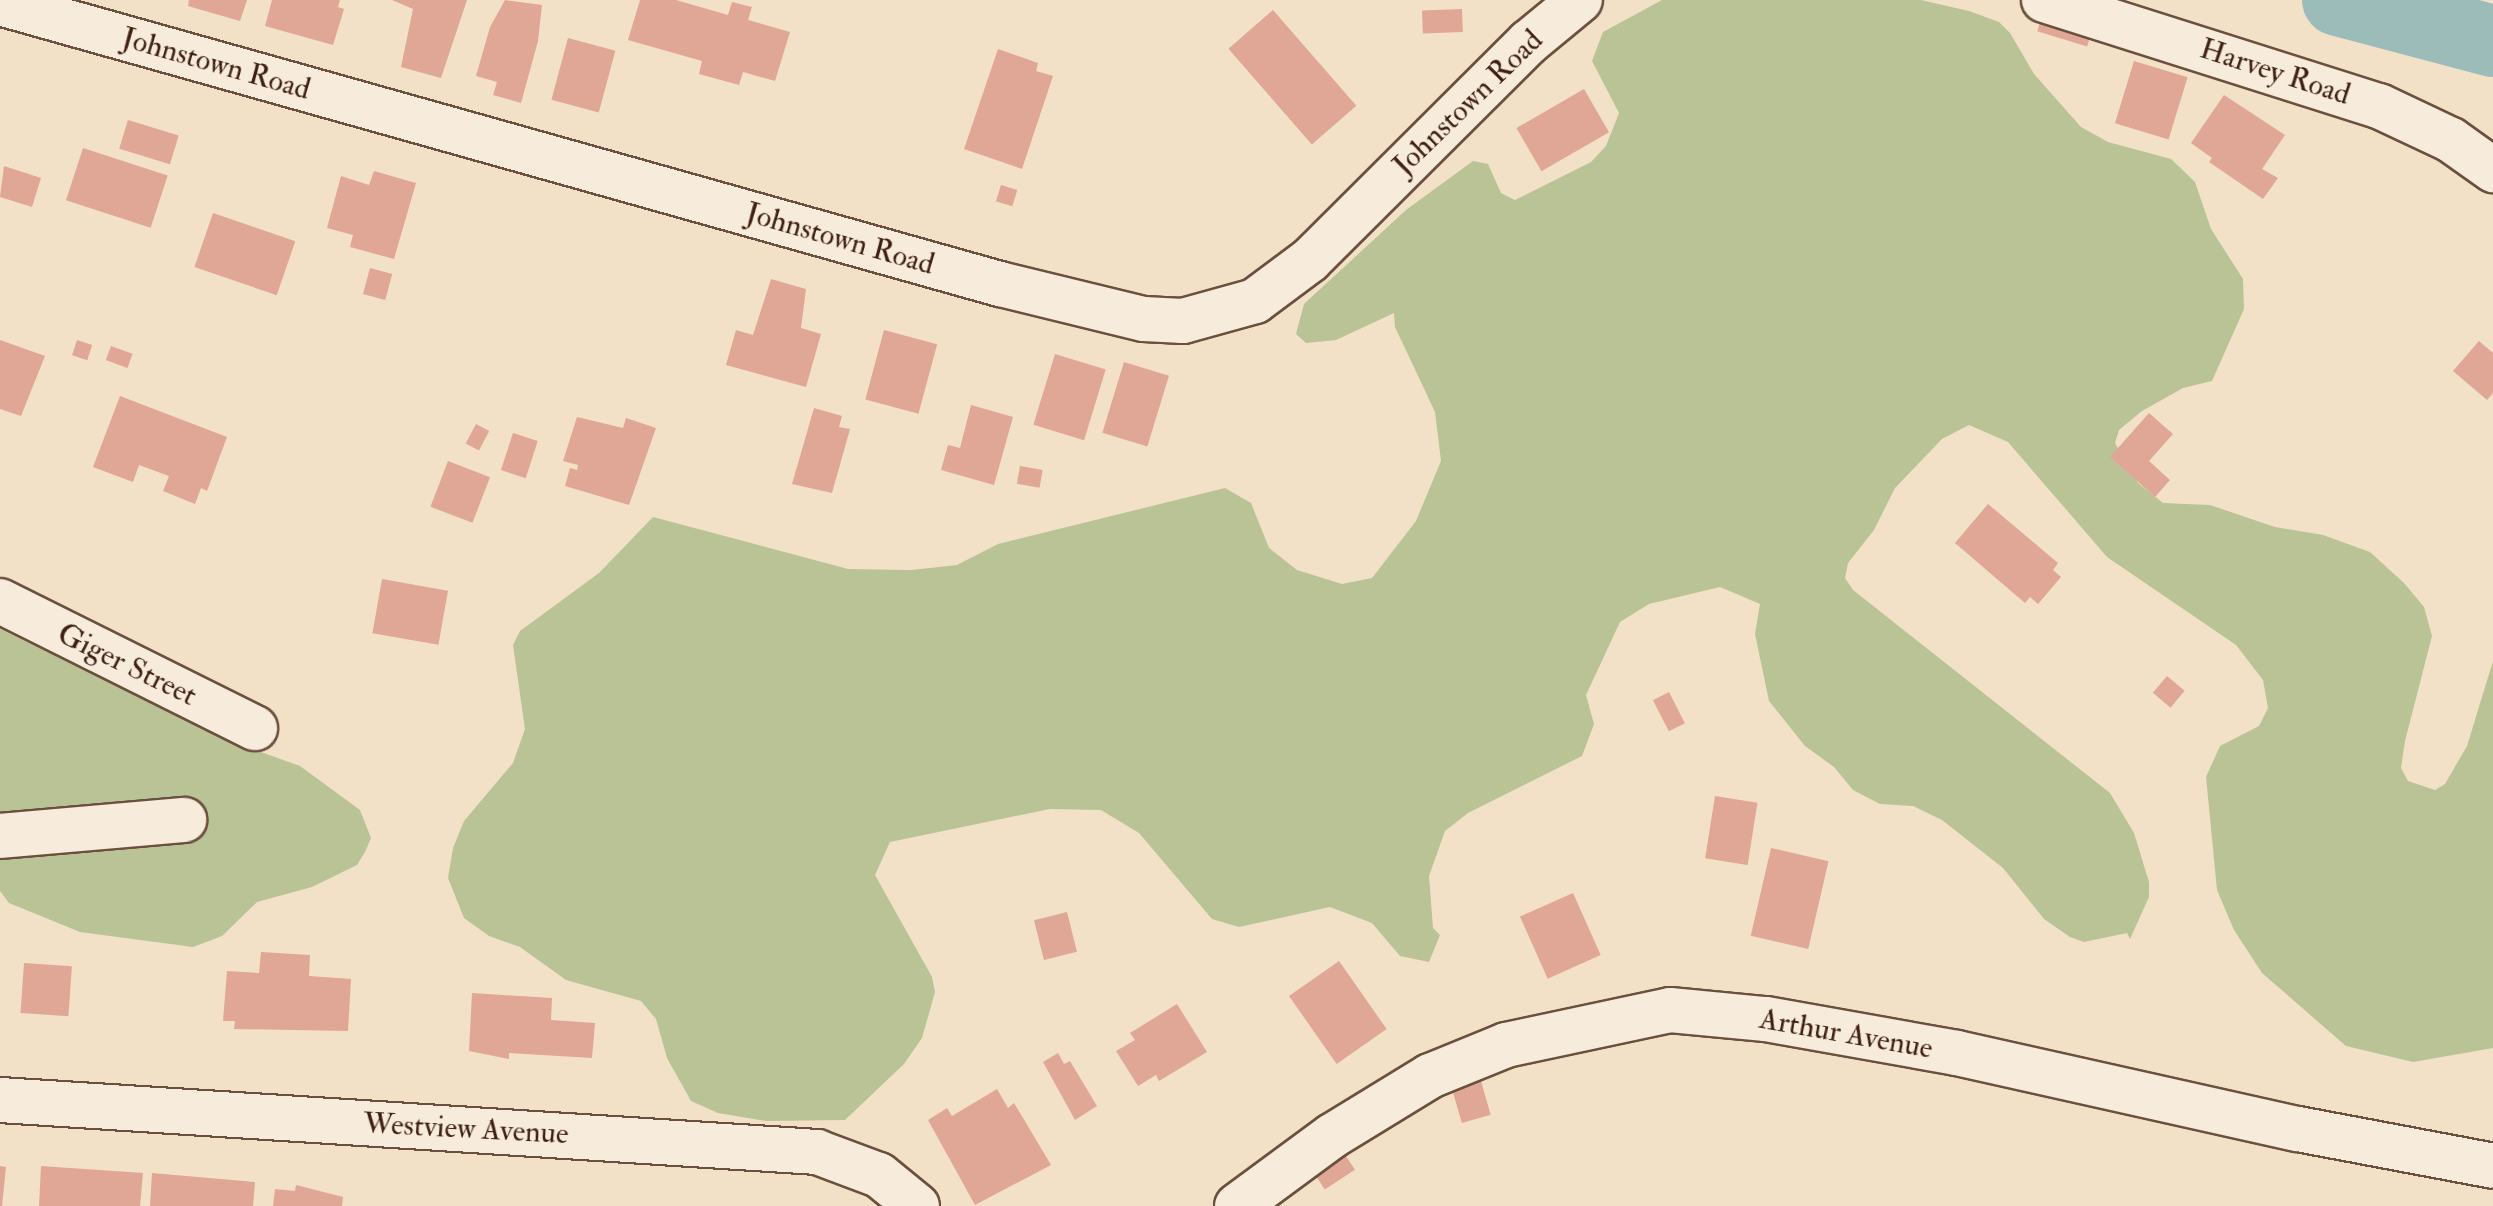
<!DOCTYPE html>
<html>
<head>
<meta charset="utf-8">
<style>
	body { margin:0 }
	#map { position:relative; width:2493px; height:1206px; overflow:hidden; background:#f2e1c7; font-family:"IM FELL Double Pica",serif }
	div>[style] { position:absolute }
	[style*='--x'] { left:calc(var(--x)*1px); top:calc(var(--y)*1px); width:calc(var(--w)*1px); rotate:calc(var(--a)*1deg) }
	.green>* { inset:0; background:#b9c396 }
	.river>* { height:72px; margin:-36px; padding:0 36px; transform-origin:36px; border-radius:36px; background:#9cbcba }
	.building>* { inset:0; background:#e0a696; transform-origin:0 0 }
	.roads { filter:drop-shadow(2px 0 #6b503f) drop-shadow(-2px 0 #6b503f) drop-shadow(0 2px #6b503f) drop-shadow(0 -2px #6b503f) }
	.minor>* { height:44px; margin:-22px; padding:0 22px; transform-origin:22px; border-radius:22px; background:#f7ecdb }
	span { translate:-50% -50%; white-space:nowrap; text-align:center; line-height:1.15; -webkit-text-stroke:8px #f7ecdb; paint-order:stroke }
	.street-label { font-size:30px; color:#3e1f12 }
</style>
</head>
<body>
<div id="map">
	<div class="green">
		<i style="clip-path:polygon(1662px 0,1921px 0,1969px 11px,1999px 22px,2010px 33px,2034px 74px,2081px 127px,2108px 142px,2171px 159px,2195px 182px,2211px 229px,2243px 279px,2244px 309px,2212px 381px,2183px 388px,2142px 411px,2119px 430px,2115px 443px,2138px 483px,2163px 503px,2210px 505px,2275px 527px,2323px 535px,2370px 552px,2404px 583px,2424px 607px,2432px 636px,2405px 741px,2401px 768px,2408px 781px,2435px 790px,2445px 784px,2467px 746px,2493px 661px,2493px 1048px,2413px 1062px,2346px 1046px,2262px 973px,2234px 930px,2217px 890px,2206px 777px,2220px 746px,2259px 726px,2268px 708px,2263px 680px,2236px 645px,2107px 557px,2008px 442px,1969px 425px,1942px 439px,1895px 488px,1874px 530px,1848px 563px,1845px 578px,1853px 590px,2110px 793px,2134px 833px,2149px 882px,2149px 897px,2130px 939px,2127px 933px,2084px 942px,2070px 937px,2044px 919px,2003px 868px,1942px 820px,1913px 806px,1880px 804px,1853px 790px,1834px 767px,1805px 746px,1769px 701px,1755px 634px,1760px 604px,1720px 587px,1649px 604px,1620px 622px,1586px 695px,1594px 724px,1582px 756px,1468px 813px,1445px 831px,1429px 876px,1433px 928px,1440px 935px,1429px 962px,1400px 956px,1372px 923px,1330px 907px,1239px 927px,1212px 919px,1139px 833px,1101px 810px,1050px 809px,890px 842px,875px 875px,932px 977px,935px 992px,922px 1038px,904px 1064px,845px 1120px,766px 1121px,718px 1113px,691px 1101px,667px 1058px,656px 1019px,641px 1001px,566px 980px,520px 947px,489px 936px,464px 918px,448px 878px,453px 848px,464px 821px,513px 763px,525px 729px,513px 645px,520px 631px,599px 573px,653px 517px,848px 569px,911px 570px,957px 565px,998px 544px,1225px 488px,1251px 503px,1269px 548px,1297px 570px,1342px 584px,1372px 578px,1416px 521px,1441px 461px,1435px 412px,1395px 327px,1394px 313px,1336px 340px,1306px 343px,1296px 334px,1304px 304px,1406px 210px,1473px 161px,1488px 164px,1501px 193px,1515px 200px,1591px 162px,1606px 146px,1619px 113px,1592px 61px,1603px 32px)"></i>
		<i style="clip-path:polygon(0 629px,233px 742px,300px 766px,360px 810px,371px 838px,365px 852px,357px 865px,312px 887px,257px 902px,222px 936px,193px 947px,80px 932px,9px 903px,0 891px)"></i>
	</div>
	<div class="river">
		<i style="--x:2338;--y:0;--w:160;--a:14.8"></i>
	</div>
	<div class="building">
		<i style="clip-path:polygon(189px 0,247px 0,240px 21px,188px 6px)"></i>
		<i style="clip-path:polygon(272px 0,340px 0,338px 7px,344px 9px,333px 45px,265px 26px)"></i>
		<i style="clip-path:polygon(392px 0,467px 0,441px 78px,401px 67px,413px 9px)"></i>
		<i style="clip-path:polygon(505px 0,542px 5px,538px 41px,521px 103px,493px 95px,497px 82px,476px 76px,490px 27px)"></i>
		<i style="clip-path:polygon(640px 0,676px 0,728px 15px,732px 2px,752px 7px,748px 20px,790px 32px,775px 81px,743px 72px,739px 85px,699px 74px,702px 61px,628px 40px)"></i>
		<i style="left:1462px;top:9px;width:23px;height:40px;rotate:88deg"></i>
		<i style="left:1273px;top:10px;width:127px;height:59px;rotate:49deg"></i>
		<i style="left:2042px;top:16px;width:52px;height:16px;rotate:17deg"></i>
		<i style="left:568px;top:38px;width:49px;height:64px;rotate:15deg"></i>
		<i style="clip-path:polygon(998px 49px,1038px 63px,1036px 71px,1053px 76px,1022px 169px,964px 149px)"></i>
		<i style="left:2134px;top:61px;width:56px;height:65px;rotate:17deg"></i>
		<i style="left:1584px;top:89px;width:50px;height:78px;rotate:60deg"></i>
		<i style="clip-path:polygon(2224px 95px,2285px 135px,2262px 169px,2278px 178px,2263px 199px,2209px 162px,2212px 158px,2191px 143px)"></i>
		<i style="left:128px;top:120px;width:53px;height:30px;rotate:17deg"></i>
		<i style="left:83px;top:148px;width:89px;height:55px;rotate:18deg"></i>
		<i style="clip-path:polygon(4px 166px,41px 178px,32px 207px,0 197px)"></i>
		<i style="clip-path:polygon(374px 171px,416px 183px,394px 259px,350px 247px,353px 235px,327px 228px,341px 176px,369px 185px)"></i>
		<i style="left:1001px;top:185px;width:17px;height:17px;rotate:17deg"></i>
		<i style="left:213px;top:213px;width:87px;height:57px;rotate:19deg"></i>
		<i style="left:370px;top:268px;width:23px;height:27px;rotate:15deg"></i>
		<i style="clip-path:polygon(771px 279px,806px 289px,801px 328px,821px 334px,806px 387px,726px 365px,736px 330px,753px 335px)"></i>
		<i style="left:884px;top:330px;width:55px;height:72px;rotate:15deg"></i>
		<i style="clip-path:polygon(0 340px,45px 356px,21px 416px,0 409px)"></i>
		<i style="left:77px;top:340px;width:16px;height:16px;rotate:18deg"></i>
		<i style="clip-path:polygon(2479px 341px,2493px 353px,2493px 393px,2487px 400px,2453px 371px)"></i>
		<i style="left:111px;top:346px;width:23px;height:15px;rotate:20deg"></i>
		<i style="left:1055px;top:354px;width:53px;height:74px;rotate:17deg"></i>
		<i style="left:1124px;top:362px;width:47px;height:74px;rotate:17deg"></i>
		<i style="clip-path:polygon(120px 396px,227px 437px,207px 491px,201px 488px,195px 504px,163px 491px,169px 476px,139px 465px,133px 482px,93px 467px)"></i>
		<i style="clip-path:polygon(971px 405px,1013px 417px,994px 485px,941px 470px,948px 445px,960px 448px)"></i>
		<i style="clip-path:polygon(814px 408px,842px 416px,839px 427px,850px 429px,832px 493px,792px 484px)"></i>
		<i style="clip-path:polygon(2149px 413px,2173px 434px,2149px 461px,2170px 480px,2155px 497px,2110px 457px)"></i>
		<i style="clip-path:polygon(577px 417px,623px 428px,626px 418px,656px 428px,629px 505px,565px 486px,570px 468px,577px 470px,578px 465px,563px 461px)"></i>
		<i style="left:476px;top:424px;width:15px;height:22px;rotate:28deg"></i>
		<i style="left:513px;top:433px;width:26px;height:39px;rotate:18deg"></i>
		<i style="left:448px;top:461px;width:45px;height:49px;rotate:21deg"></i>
		<i style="left:1020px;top:466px;width:23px;height:18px;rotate:10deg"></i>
		<i style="clip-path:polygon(1988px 504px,2058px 563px,2053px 570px,2061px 577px,2038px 604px,2030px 597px,2025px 603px,1955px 543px)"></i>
		<i style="left:382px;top:579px;width:67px;height:55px;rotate:10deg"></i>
		<i style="left:2167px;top:676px;width:23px;height:22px;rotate:40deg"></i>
		<i style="left:1669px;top:692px;width:35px;height:18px;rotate:63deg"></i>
		<i style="left:1715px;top:796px;width:43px;height:63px;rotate:9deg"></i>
		<i style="left:1771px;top:848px;width:59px;height:90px;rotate:13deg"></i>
		<i style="left:1573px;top:893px;width:68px;height:58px;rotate:66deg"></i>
		<i style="left:1067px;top:912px;width:41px;height:34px;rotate:76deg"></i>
		<i style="clip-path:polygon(261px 952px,310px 955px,309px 976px,351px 979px,348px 1031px,234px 1029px,235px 1021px,223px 1021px,227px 971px,259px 973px)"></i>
		<i style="left:1339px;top:961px;width:83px;height:61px;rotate:55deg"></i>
		<i style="left:24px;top:963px;width:48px;height:50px;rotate:4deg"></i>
		<i style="clip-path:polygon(472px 993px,552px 998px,551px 1020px,595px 1023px,592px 1058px,509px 1053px,509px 1059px,469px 1051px)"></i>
		<i style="clip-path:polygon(1177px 1004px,1207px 1052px,1159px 1081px,1156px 1075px,1138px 1086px,1116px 1051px,1135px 1040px,1130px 1033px)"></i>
		<i style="clip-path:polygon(1058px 1053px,1064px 1064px,1070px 1061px,1097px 1106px,1075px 1120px,1043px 1062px)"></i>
		<i style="left:1481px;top:1081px;width:35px;height:30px;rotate:74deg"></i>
		<i style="clip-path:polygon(997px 1089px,1008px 1108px,1014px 1103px,1051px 1165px,975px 1205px,928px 1120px,947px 1108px,952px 1116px)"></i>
		<i style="left:1344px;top:1153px;width:20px;height:36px;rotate:57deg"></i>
		<i style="clip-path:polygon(0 1166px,6px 1167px,2px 1206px,0 1206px)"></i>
		<i style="clip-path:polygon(41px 1166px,143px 1173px,140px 1206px,39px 1206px)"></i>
		<i style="clip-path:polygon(152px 1173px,255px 1182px,253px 1206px,150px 1206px)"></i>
		<i style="clip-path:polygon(296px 1185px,343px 1197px,342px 1206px,273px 1206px,275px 1189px,295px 1191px)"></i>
	</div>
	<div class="roads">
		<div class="minor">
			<i style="--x:2044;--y:0;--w:351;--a:17.6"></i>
			<i style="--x:2379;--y:106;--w:80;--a:25.3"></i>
			<i style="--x:2451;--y:140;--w:52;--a:35.5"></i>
			<i style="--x:0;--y:3;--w:1039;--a:15.7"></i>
			<i style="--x:1000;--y:284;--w:148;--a:13.7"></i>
			<i style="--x:1144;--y:319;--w:39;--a:3"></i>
			<i style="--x:1183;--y:321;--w:75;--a:-15.5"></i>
			<i style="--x:1255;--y:301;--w:69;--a:-36.7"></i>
			<i style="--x:1310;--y:260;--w:309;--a:-44.9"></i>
			<i style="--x:1529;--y:42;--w:66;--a:-39.5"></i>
			<i style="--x:0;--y:601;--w:285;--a:26.5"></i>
			<i style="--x:0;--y:836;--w:185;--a:-5"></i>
			<i style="--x:0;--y:1100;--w:819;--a:3.64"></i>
			<i style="--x:817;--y:1152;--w:66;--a:20.4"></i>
			<i style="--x:879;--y:1175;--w:49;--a:39.2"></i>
			<i style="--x:1237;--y:1206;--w:118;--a:-36.4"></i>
			<i style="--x:1332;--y:1136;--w:115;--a:-31.5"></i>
			<i style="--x:1430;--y:1076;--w:82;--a:-22.2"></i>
			<i style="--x:1506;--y:1045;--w:168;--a:-12"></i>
			<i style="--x:1670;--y:1010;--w:96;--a:5.4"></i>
			<i style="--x:1766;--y:1019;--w:194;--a:10.1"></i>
			<i style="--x:1957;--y:1053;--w:349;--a:12.6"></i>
			<i style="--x:2298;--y:1129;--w:198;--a:10.7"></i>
		</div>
	</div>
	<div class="street-label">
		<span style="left:216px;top:64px;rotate:16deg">Johnstown Road</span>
		<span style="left:2275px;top:72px;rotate:18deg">Harvey Road</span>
		<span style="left:1468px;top:103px;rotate:-44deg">Johnstown Road</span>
		<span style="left:840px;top:239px;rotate:16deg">Johnstown Road</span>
		<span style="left:127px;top:665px;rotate:26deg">Giger Street</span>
		<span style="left:1846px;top:1034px;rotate:10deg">Arthur Avenue</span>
		<span style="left:466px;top:1129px;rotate:3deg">Westview Avenue</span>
	</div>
</div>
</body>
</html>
